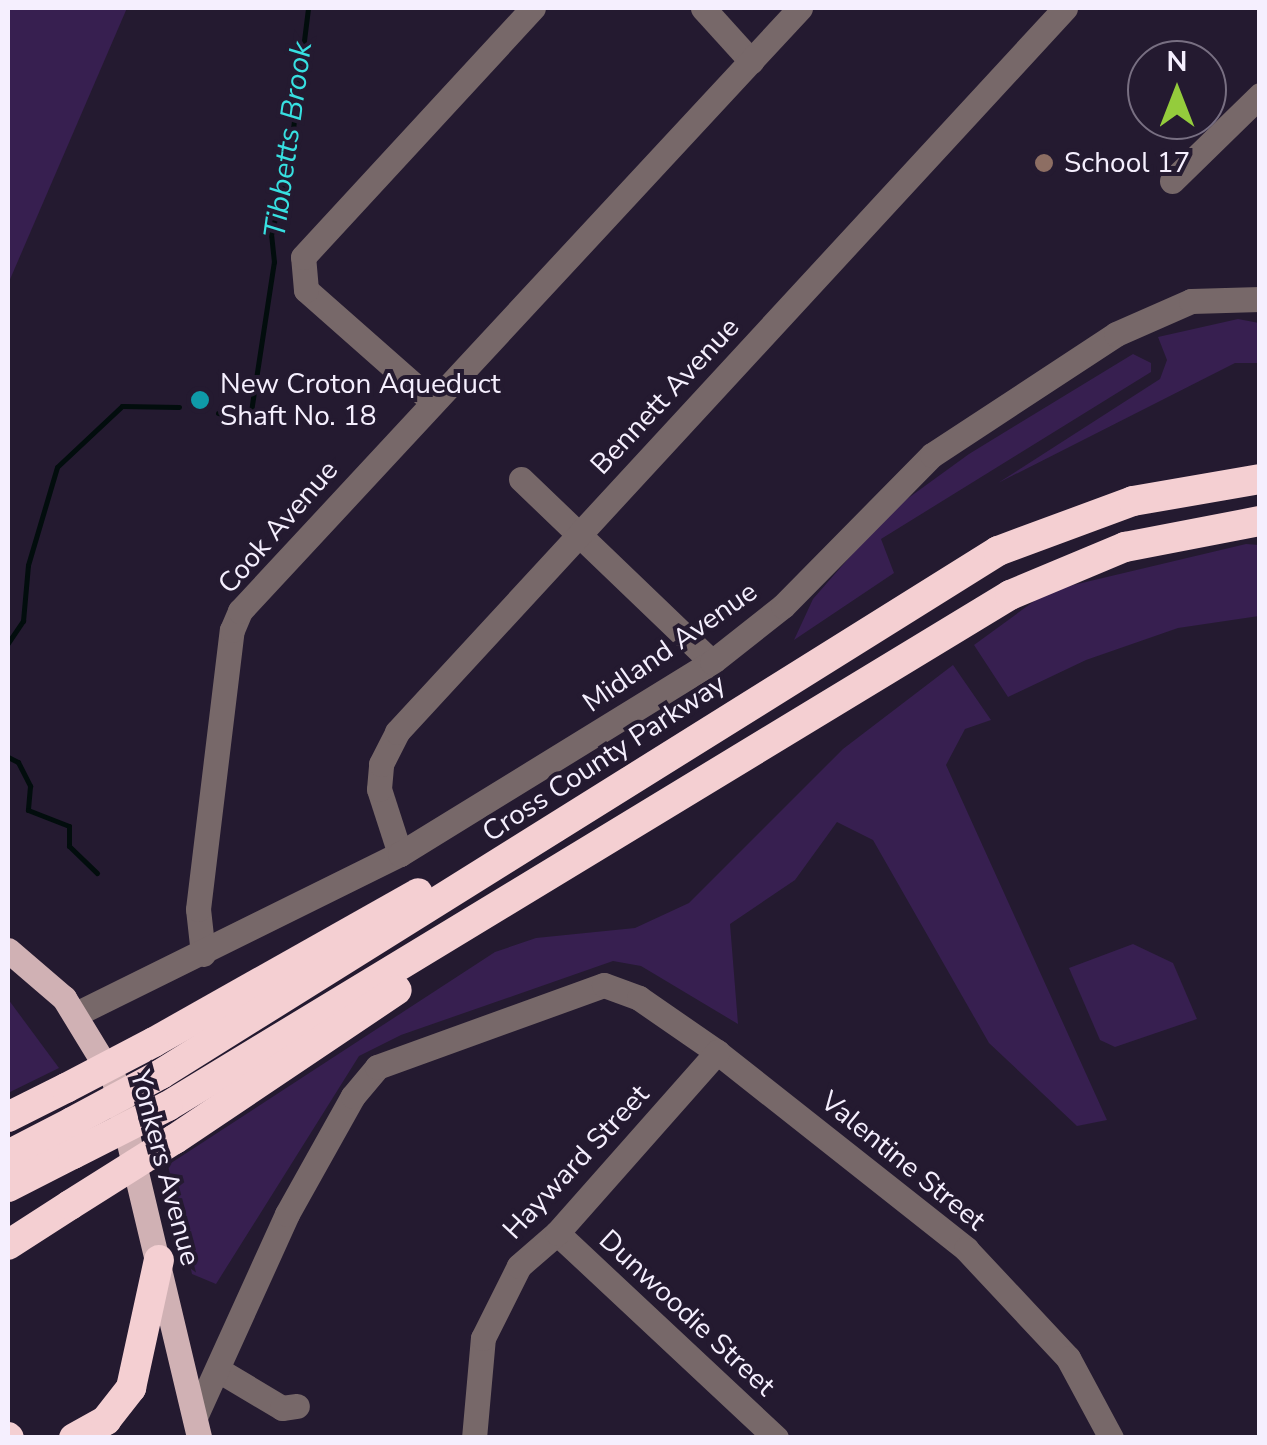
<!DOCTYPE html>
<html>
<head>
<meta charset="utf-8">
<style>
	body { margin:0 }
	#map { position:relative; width:1267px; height:1445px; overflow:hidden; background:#241a30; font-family:"Nunito Sans",sans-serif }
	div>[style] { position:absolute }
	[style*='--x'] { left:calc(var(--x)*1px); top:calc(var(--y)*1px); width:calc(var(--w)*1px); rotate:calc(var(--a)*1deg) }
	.green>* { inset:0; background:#371f50 }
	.stream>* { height:5px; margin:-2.5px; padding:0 2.5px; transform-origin:2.5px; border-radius:2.5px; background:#020d0d }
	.minor>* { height:25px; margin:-12.5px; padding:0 12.5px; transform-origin:12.5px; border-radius:12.5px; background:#776869 }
	.major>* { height:25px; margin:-12.5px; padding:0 12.5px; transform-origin:12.5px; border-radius:12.5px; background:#d0b1b4 }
	.highway>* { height:30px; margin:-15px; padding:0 15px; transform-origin:15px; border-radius:15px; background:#f4cfd2 }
	.highway-bridge>* { height:30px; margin:-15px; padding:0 15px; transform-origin:15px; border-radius:15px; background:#f4cfd2 }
	.dots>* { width:28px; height:28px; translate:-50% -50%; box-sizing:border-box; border:5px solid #241a30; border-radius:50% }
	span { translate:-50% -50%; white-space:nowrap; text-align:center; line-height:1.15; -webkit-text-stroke:8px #241a30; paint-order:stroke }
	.poi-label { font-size:28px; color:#f5effe }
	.left { translate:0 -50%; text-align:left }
	.street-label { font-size:28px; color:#f5effe }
	.water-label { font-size:30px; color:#37e0e1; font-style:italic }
	.frame { position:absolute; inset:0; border:10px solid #f5effe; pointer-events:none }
	.north { position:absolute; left:1127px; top:40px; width:100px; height:100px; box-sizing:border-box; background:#241a30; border:2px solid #786f82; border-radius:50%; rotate:0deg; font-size:28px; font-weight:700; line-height:40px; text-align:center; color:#f5effe }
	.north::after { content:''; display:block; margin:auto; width:35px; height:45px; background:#94cc3c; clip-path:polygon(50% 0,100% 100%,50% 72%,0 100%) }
</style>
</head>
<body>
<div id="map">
	<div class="green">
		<i style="clip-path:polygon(8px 8px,127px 8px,8px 284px)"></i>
		<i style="clip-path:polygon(1238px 319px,1259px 323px,1259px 363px,1235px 363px,998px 483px,1160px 379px,1167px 360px,1158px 337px)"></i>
		<i style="clip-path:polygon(1133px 354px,1151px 363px,1151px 372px,881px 539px,894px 573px,794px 640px,813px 599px,889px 512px,969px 454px)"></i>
		<i style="clip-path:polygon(1246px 544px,1259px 545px,1259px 616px,1178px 628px,1086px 660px,1008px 697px,974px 645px,1048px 591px)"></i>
		<i style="clip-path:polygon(953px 665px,991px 720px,965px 729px,946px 765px,1107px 1120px,1077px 1126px,989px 1043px,873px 840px,837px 822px,795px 880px,730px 924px,738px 1024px,641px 966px,613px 961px,401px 1035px,359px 1056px,216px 1284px,192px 1274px,168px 1165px,495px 952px,536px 938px,635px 928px,689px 903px,843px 749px)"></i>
		<i style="clip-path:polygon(1133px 944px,1173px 963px,1197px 1019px,1115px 1047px,1100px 1040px,1069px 968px)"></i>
		<i style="clip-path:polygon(8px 999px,59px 1068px,8px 1093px)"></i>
	</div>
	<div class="stream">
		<i style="--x:218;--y:413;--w:32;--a:9"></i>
		<i style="--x:250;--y:418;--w:158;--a:-81.3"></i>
		<i style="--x:274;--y:262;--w:27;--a:-96"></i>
		<i style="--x:271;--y:235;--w:76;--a:-76.3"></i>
		<i style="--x:289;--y:161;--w:154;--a:-82.9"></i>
		<i style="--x:8;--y:643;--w:27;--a:-56"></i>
		<i style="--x:23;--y:621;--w:56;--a:-84.9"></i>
		<i style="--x:28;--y:565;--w:102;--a:-73.5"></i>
		<i style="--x:57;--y:467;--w:89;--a:-43.2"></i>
		<i style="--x:122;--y:406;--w:57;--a:1"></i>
		<i style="--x:8;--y:757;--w:11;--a:27"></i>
		<i style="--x:18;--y:762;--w:27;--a:63"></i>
		<i style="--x:30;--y:786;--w:24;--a:95"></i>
		<i style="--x:28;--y:810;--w:44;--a:21.3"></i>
		<i style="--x:69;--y:826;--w:20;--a:90"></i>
		<i style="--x:69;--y:846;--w:39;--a:44"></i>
	</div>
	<div class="minor">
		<i style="--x:703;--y:8;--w:72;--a:47.8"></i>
		<i style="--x:1172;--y:181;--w:123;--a:-44.3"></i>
		<i style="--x:433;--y:402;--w:169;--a:-138.6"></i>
		<i style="--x:306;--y:290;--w:33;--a:-95"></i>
		<i style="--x:303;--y:257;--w:339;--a:-47.3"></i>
		<i style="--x:521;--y:479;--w:265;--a:43.8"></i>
		<i style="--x:400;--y:854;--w:68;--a:-107.9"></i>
		<i style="--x:379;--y:789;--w:25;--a:-85"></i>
		<i style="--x:381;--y:764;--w:36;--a:-63"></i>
		<i style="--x:397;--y:732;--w:985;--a:-47.3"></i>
		<i style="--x:203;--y:954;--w:45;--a:-96.3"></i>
		<i style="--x:198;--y:909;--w:281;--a:-83.1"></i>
		<i style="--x:232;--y:630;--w:21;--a:-67"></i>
		<i style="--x:240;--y:611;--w:823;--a:-47.12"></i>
		<i style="--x:76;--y:1014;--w:361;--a:-26.3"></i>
		<i style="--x:400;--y:854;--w:366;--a:-31.6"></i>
		<i style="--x:712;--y:662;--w:90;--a:-38.3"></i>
		<i style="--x:783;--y:606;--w:212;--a:-45.4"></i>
		<i style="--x:932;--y:455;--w:220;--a:-33.3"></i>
		<i style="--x:1116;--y:334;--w:82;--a:-23.7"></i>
		<i style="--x:1191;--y:301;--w:69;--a:-1.7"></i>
		<i style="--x:557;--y:1233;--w:300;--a:43.1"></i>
		<i style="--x:220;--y:1371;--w:72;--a:30.8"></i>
		<i style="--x:282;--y:1408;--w:15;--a:-8"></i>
		<i style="--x:195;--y:1417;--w:223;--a:-65.6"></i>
		<i style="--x:287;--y:1214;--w:135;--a:-60.8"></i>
		<i style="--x:353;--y:1096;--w:38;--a:-50"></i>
		<i style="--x:377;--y:1067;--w:241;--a:-19.9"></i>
		<i style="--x:604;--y:985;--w:37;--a:20"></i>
		<i style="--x:639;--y:998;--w:95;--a:34.7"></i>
		<i style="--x:717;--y:1052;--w:318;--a:38.3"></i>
		<i style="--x:966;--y:1249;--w:149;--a:46.9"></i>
		<i style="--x:1068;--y:1358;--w:91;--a:61.7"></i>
		<i style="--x:474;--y:1438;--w:100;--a:-84.9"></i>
		<i style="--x:483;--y:1338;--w:80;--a:-63.4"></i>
		<i style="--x:519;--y:1266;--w:50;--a:-41"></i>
		<i style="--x:557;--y:1233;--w:242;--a:-48.5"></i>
	</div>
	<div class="major">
		<i style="--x:8;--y:950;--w:74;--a:40.6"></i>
		<i style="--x:64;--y:998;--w:96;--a:58.6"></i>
		<i style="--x:114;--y:1080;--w:368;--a:76.6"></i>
	</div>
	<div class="highway">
		<i style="--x:154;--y:1042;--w:303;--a:-29.4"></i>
		<i style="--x:161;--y:1074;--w:987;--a:-32"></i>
		<i style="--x:998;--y:551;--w:144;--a:-20.3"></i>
		<i style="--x:1133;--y:501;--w:129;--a:-9.8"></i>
		<i style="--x:168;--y:1106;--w:985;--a:-31.25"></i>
		<i style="--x:1010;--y:595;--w:125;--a:-22.7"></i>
		<i style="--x:1125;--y:547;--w:137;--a:-10.9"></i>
		<i style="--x:8;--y:1117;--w:65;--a:-26.6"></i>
		<i style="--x:175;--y:1139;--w:267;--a:-33.9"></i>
		<i style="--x:8;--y:1155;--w:72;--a:-27.3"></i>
		<i style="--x:8;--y:1187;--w:73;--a:-26.9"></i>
		<i style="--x:8;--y:1245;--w:74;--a:-32.8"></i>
		<i style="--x:8;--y:1437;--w:1;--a:45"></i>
		<i style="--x:74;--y:1438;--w:37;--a:-29"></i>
		<i style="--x:106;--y:1420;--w:41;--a:-52"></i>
		<i style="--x:131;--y:1388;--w:131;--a:-77.7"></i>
	</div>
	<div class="highway-bridge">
		<i style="--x:66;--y:1088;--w:99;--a:-27.6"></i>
		<i style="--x:72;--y:1122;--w:101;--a:-28.3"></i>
		<i style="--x:73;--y:1154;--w:106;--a:-26.8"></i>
		<i style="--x:70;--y:1205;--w:124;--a:-32.2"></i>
	</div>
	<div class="dots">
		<i style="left:1044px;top:163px;background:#8d6e63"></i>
		<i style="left:200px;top:400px;background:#0f9aa8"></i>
	</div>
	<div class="poi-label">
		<span class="left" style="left:1064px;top:163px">School 17</span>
		<span class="left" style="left:220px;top:400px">New Croton Aqueduct<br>Shaft No. 18</span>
	</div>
	<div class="street-label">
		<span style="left:665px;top:396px;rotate:-47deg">Bennett Avenue</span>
		<span style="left:278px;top:527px;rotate:-49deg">Cook Avenue</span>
		<span style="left:670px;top:647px;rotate:-35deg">Midland Avenue</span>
		<span style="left:604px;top:758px;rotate:-33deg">Cross County Parkway</span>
		<span style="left:903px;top:1161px;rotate:39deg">Valentine Street</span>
		<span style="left:576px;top:1162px;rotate:-47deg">Hayward Street</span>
		<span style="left:165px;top:1168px;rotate:75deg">Yonkers Avenue</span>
		<span style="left:687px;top:1313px;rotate:43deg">Dunwoodie Street</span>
	</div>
	<div class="water-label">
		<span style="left:289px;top:140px;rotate:-82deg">Tibbetts Brook</span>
	</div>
	<div class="frame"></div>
	<div class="north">N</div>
</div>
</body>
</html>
